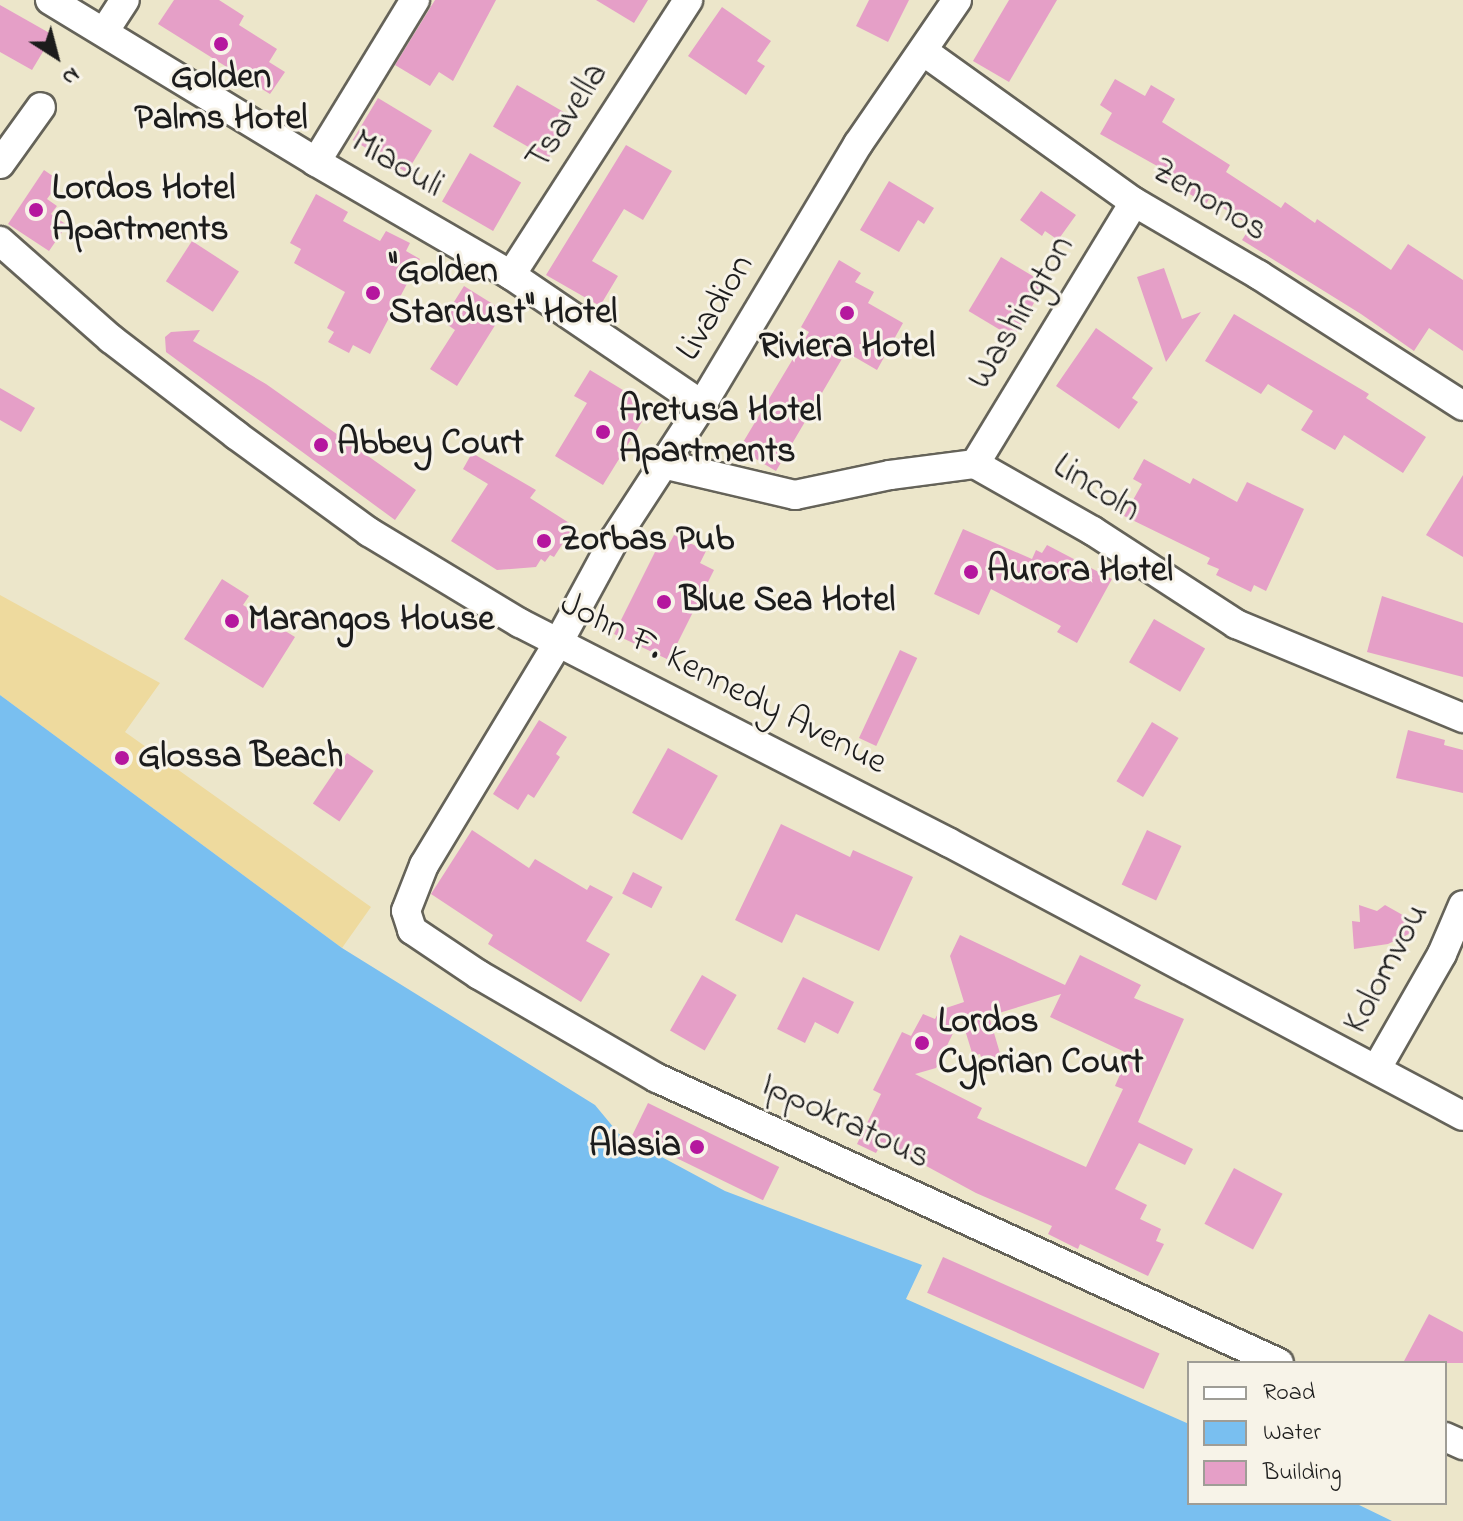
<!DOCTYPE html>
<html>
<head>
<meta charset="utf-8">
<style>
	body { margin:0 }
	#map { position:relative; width:1463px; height:1521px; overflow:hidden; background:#ece6ca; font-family:"Indie Flower",sans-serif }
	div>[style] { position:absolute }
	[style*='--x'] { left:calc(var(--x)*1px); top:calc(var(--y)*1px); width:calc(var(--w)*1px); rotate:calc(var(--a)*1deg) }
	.sand>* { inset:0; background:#eeda9e }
	.water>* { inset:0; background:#79bff0 }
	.building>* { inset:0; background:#e59fc7; transform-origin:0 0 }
	.roads { filter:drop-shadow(2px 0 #656359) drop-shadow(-2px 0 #656359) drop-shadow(0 2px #656359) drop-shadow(0 -2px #656359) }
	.minor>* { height:28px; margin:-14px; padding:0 14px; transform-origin:14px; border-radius:14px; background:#fff }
	.dots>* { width:22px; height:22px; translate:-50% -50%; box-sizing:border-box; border:4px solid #f7f3e8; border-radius:50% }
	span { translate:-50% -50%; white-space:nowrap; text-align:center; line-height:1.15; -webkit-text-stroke:6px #f7f3e8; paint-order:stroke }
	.poi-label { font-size:36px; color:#1c1c1c; font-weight:700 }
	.left { translate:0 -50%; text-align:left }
	.right { translate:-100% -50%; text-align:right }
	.street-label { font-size:36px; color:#1c1c1c }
	.legend { position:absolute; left:1187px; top:1361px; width:260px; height:144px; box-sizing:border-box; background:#f7f3e8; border:2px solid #9f9d96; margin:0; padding:10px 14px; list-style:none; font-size:24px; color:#1c1c1c }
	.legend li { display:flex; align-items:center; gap:16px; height:40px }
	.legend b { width:40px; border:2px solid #9f9d96 }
	.north { position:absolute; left:16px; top:16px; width:80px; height:80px; -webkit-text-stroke:6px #f7f3e8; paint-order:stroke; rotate:144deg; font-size:22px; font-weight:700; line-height:32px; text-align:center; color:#1c1c1c }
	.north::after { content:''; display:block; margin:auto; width:28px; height:36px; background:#1c1c1c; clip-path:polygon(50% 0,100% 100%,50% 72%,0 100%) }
</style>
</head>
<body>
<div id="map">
	<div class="sand">
		<i style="clip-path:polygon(0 595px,160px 683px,125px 732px,371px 907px,342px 948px,0 695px)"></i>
	</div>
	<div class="water">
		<i style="clip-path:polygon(0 695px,342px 948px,595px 1105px,619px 1134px,725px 1191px,922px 1265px,906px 1299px,1189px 1424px,1189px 1503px,1355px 1503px,1392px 1521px,0 1521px)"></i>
	</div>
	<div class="building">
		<i style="clip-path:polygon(174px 0,219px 0,244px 16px,239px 25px,277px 49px,269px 62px,285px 72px,270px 94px,158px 24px)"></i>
		<i style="clip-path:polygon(435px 0,496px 0,453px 81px,439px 72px,430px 86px,395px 65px)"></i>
		<i style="clip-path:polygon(596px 0,648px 0,634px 23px)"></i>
		<i style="clip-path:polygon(869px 0,909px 0,888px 42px,856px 26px)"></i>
		<i style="clip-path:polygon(1009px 0,1057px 0,1009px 82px,973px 61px)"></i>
		<i style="clip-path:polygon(0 5px,53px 35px,32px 70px,0 52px)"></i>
		<i style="clip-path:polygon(722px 7px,771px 41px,757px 61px,765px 66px,746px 95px,688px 56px)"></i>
		<i style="clip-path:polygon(1115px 79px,1145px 96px,1151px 85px,1175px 99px,1162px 122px,1230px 165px,1226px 172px,1281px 208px,1285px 202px,1315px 223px,1317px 219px,1391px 270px,1408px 244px,1463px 280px,1463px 351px,1429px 328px,1414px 351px,1361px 314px,1242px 240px,1251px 226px,1209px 199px,1206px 204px,1162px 177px,1166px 171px,1100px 134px,1112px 113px,1100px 105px)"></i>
		<i style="left:517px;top:85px;width:64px;height:48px;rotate:30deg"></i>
		<i style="left:378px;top:98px;width:63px;height:49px;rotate:31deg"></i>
		<i style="clip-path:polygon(626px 145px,672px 171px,643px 220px,624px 209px,592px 261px,618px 276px,600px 306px,546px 275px)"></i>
		<i style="left:470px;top:153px;width:59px;height:56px;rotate:30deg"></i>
		<i style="clip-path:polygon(44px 170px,60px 181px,47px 199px,57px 206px,51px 214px,67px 225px,49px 251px,8px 224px)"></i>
		<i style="clip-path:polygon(889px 181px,934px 208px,924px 224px,918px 220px,899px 252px,860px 230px)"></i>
		<i style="clip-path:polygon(1041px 191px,1076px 215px,1058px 240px,1045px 231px,1042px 236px,1020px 220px)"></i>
		<i style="clip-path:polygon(316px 194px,348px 212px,343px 221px,380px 241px,386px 231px,410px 243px,406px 251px,420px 259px,370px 354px,353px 345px,349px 353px,328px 342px,334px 332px,327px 328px,345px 292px,294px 263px,301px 249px,290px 243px)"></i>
		<i style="left:192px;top:241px;width:56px;height:48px;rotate:33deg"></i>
		<i style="left:1001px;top:257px;width:52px;height:63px;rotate:31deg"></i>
		<i style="clip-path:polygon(839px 260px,861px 273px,855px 282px,874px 292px,868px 303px,903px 323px,877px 370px,846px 352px,776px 471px,739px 449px,809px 332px,801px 327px)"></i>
		<i style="clip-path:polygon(1164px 268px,1182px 319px,1201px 312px,1166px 362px,1137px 277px)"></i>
		<i style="clip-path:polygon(464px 286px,504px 311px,457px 386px,430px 369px,455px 330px,442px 321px)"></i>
		<i style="clip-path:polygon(1234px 314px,1369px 394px,1366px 398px,1426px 437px,1403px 473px,1344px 435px,1335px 450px,1301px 430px,1313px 411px,1268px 384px,1261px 394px,1205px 361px)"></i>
		<i style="clip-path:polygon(1096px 328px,1153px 368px,1132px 398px,1138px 402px,1119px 429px,1056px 386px)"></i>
		<i style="clip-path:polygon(200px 330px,193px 341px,266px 384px,416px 490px,395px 520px,166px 352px,165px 337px,171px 332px)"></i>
		<i style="clip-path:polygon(590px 370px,651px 407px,603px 485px,555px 456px,587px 403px,574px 396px)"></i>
		<i style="clip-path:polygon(0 388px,35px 408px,21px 432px,0 420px)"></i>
		<i style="clip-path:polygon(472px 453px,536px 490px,530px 498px,574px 526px,554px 557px,550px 555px,545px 562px,541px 559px,536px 567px,497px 570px,451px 541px,488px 484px,463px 469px)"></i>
		<i style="clip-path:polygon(1144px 459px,1190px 484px,1193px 478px,1237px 502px,1247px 482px,1304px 509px,1266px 591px,1254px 585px,1251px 592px,1216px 575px,1219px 569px,1207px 564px,1210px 558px,1124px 516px,1142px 484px,1133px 479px)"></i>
		<i style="clip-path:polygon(1463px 475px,1463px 557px,1426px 535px)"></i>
		<i style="clip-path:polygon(963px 529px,1032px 559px,1036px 550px,1042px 553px,1047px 545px,1112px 579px,1077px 643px,1057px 632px,1061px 626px,991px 589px,979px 615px,934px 594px)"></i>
		<i style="clip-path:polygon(674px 535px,706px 551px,700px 563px,714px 570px,669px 660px,614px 634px,659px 544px,667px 548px)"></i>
		<i style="clip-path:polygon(222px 579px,249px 596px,243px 605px,295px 637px,263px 688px,184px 639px)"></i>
		<i style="clip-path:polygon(1382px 596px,1463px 623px,1463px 677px,1367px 652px)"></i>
		<i style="left:1154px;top:619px;width:59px;height:50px;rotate:30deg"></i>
		<i style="left:900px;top:650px;width:19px;height:97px;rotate:25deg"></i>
		<i style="clip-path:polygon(539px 720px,567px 737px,556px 754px,560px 757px,534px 798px,528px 794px,518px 810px,493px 794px)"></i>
		<i style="left:1152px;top:722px;width:31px;height:69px;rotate:31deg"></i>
		<i style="clip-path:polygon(1408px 730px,1445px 740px,1444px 745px,1463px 750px,1463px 793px,1396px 778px)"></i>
		<i style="left:668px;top:748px;width:57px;height:74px;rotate:29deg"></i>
		<i style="left:347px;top:753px;width:32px;height:61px;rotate:34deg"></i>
		<i style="clip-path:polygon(781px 824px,850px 857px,853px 850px,913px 877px,879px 951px,796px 914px,782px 943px,735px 920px)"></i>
		<i style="clip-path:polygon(472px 830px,529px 868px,535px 859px,587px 890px,590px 885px,613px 897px,586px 941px,610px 954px,581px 1002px,488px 944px,493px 935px,431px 894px)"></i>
		<i style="left:1147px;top:830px;width:38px;height:60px;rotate:25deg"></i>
		<i style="left:633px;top:872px;width:33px;height:24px;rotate:27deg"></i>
		<i style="clip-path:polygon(1359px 905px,1377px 911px,1385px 905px,1408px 918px,1411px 933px,1388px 944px,1354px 949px,1352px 921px,1360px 922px)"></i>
		<i style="clip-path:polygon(evenodd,960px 935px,1065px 985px,1080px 955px,1141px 985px,1134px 998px,1184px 1019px,1138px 1122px,1193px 1149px,1185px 1165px,1139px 1143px,1115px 1189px,1147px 1205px,1140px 1219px,1161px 1229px,1156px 1241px,1164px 1244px,1148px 1276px,1080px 1244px,1078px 1249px,1048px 1234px,1052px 1226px,976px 1193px,882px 1142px,876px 1153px,857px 1144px,881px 1094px,873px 1090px,902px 1032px,911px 1036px,923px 1014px,935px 1019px,940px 1010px,964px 1002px,950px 956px,960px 935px,1061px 994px,1050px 1017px,1129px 1054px,1115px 1086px,1123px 1089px,1086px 1167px,977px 1118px,982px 1108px,915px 1074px,936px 1068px,961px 1017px,973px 1056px,980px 1054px,984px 1066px,1002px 1060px,989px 1016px,1061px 994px)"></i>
		<i style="left:702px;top:975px;width:40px;height:64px;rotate:30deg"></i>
		<i style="clip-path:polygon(803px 977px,854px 1002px,838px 1034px,815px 1022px,805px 1043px,777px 1029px)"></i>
		<i style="left:648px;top:1103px;width:146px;height:37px;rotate:26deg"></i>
		<i style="left:1234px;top:1168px;width:55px;height:63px;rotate:28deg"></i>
		<i style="left:943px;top:1257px;width:237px;height:39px;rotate:24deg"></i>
		<i style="clip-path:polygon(1429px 1314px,1463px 1332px,1463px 1363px,1403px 1363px)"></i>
	</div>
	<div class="roads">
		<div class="minor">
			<i style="--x:50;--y:0;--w:311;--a:31.3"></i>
			<i style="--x:316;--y:162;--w:225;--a:30.1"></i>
			<i style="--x:511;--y:275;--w:231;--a:34.2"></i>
			<i style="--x:957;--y:0;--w:175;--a:124.5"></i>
			<i style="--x:858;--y:144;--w:304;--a:120.9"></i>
			<i style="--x:702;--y:405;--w:161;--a:123.1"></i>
			<i style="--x:614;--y:540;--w:117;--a:118.5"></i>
			<i style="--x:558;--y:643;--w:259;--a:121.1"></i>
			<i style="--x:424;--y:865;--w:49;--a:111.4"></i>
			<i style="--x:406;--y:911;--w:20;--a:72"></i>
			<i style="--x:412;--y:930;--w:81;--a:33.9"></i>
			<i style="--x:479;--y:975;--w:206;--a:30.1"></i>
			<i style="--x:657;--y:1078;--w:684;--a:24.62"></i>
			<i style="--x:104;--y:32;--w:38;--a:-57"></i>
			<i style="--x:923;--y:51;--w:259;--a:35.6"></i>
			<i style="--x:1134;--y:202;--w:145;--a:30.3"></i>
			<i style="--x:1259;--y:275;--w:242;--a:32.7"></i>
			<i style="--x:316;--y:162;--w:190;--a:-58.6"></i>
			<i style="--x:0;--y:164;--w:70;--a:-54.3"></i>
			<i style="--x:0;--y:241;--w:148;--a:41.4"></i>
			<i style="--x:111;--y:339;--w:158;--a:37.5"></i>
			<i style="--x:236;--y:435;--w:165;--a:36.1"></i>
			<i style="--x:369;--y:532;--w:176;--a:31.1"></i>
			<i style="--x:520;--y:623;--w:481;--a:27.1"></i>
			<i style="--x:948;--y:842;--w:583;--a:28.01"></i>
			<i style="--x:511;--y:275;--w:327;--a:-57.2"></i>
			<i style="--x:663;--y:464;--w:136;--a:13.2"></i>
			<i style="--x:795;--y:495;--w:97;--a:-11.9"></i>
			<i style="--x:890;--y:475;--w:86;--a:-7.4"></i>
			<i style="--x:975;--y:464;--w:136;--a:29.6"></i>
			<i style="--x:1093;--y:531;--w:171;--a:33"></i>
			<i style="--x:1236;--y:624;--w:246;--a:22.5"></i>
			<i style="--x:975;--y:464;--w:306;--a:-58.7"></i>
			<i style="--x:1377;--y:1068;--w:131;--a:-60.3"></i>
			<i style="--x:1442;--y:954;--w:53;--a:-66.8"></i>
			<i style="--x:1445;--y:1437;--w:20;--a:24"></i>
		</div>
	</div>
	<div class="dots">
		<i style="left:221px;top:44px;background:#b5179e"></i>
		<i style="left:36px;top:210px;background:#b5179e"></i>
		<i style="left:373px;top:293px;background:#b5179e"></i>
		<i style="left:847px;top:313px;background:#b5179e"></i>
		<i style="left:603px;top:432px;background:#b5179e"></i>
		<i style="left:321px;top:445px;background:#b5179e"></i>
		<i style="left:544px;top:541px;background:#b5179e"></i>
		<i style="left:971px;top:572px;background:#b5179e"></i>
		<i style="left:664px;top:602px;background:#b5179e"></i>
		<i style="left:232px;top:621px;background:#b5179e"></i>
		<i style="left:122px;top:758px;background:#b5179e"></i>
		<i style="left:922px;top:1043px;background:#b5179e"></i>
		<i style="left:697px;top:1147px;background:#b5179e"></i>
	</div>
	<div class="poi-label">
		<span style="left:221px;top:99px">Golden<br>Palms Hotel</span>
		<span class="left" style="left:52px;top:210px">Lordos Hotel<br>Apartments</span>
		<span class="left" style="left:389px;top:293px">"Golden<br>Stardust" Hotel</span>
		<span style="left:847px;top:348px">Riviera Hotel</span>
		<span class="left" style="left:619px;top:432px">Aretusa Hotel<br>Apartments</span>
		<span class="left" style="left:337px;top:445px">Abbey Court</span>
		<span class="left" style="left:560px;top:541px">Zorbas Pub</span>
		<span class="left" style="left:987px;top:572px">Aurora Hotel</span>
		<span class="left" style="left:680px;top:602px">Blue Sea Hotel</span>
		<span class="left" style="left:248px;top:621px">Marangos House</span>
		<span class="left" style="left:138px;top:758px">Glossa Beach</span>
		<span class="left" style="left:938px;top:1043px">Lordos<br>Cyprian Court</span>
		<span class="right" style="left:681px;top:1147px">Alasia</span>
	</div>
	<div class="street-label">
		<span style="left:568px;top:117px;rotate:-57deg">Tsavella</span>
		<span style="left:397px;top:165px;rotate:30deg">Miaouli</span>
		<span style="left:1209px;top:201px;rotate:31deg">Zenonos</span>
		<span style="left:716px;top:308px;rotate:-59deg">Livadion</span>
		<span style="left:1022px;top:313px;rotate:-59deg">Washington</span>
		<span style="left:1096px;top:489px;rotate:32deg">Lincoln</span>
		<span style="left:723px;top:684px;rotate:27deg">John F. Kennedy Avenue</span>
		<span style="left:1387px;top:969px;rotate:-62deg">Kolomvou</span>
		<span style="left:845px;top:1122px;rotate:25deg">Ippokratous</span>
	</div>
	<ul class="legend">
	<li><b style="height:10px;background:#fff"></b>Road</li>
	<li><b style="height:22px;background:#79bff0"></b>Water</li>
	<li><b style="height:22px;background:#e59fc7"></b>Building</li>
	</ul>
	<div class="north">N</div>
</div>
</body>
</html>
